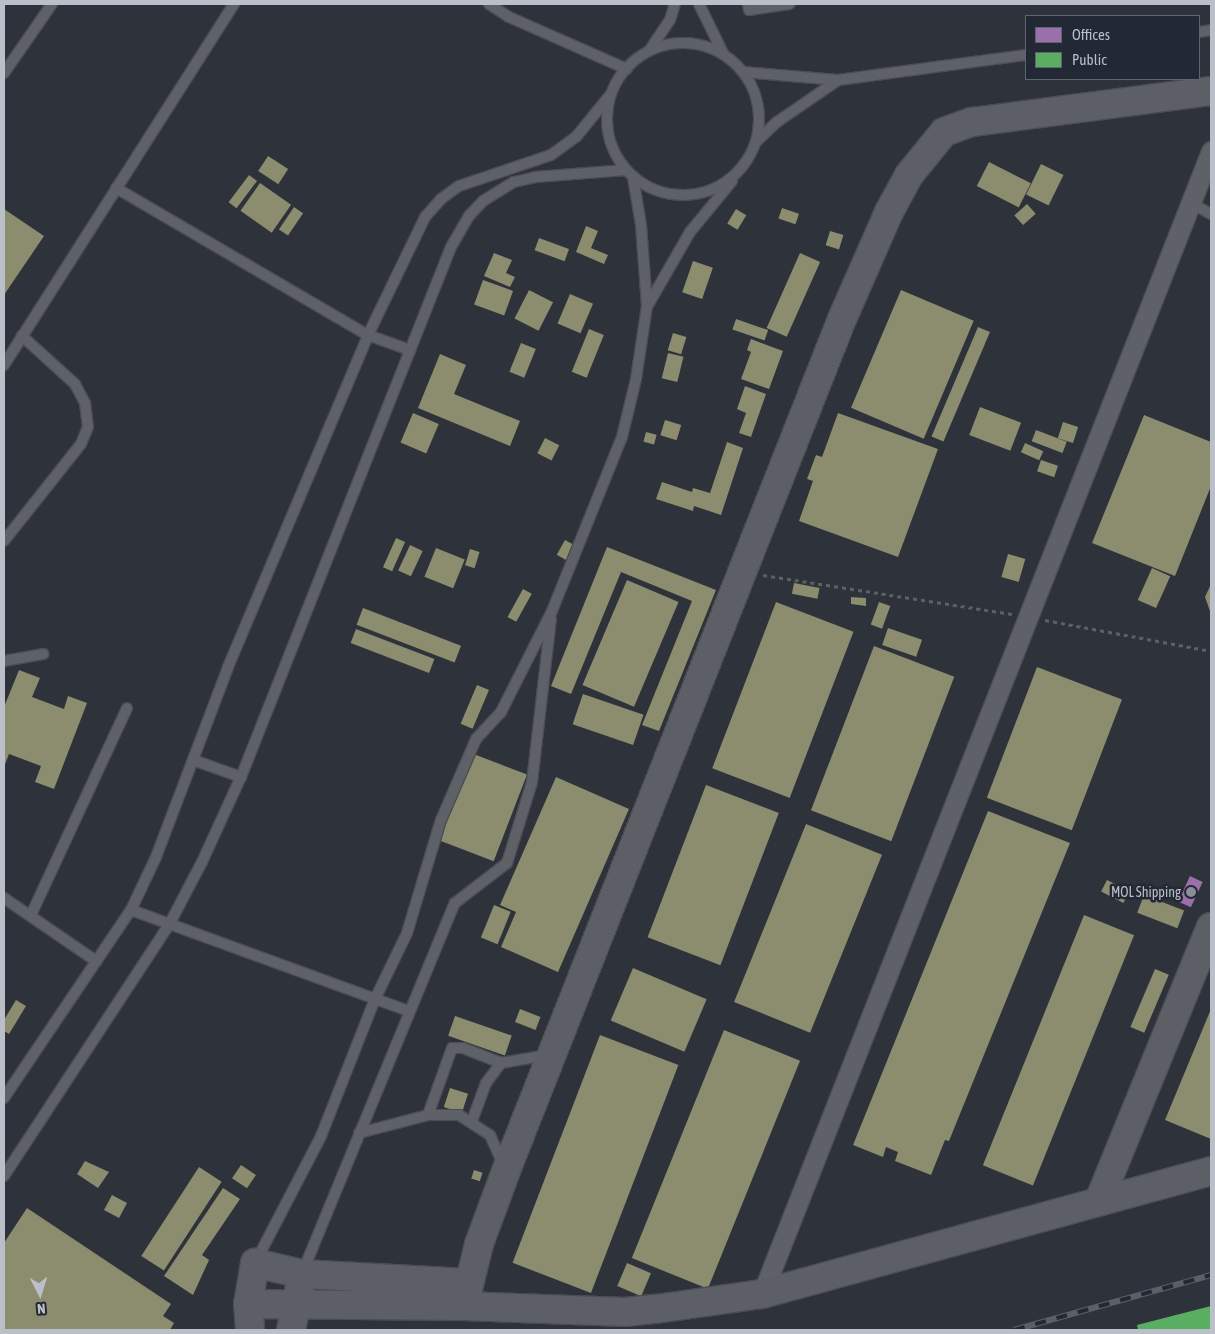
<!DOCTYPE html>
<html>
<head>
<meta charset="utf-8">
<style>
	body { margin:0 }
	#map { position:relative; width:1215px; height:1334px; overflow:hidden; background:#2e323a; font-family:"Asap Condensed",sans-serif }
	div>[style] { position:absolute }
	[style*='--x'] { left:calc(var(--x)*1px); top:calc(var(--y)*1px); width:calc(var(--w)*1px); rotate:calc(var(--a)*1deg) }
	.offices>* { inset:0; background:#9970ab; transform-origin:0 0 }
	.public>* { inset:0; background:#5aae61 }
	.industry>* { inset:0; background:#8c8c6e; transform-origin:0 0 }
	.path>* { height:3px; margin-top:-1.5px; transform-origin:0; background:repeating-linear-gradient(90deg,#5c6065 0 4px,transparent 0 8px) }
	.roads { filter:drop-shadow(1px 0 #4a4d52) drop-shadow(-1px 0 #4a4d52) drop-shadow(0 1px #4a4d52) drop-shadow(0 -1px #4a4d52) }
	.service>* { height:10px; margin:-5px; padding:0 5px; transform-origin:5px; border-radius:5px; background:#5e6168 }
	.service>.ring { margin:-5px; padding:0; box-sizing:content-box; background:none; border:10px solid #5e6168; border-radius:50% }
	.minor>* { height:19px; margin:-9.5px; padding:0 9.5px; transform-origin:9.5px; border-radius:9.5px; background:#5e6168 }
	.secondary>* { height:28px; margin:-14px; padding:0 14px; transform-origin:14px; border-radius:14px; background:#5c5f66 }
	.rail>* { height:5.5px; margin-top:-2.75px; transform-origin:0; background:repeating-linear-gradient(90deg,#222834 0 11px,#5c5f66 0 22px); box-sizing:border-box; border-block:1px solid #5c5f66 }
	.dots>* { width:14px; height:14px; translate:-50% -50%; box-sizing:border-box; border:2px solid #222834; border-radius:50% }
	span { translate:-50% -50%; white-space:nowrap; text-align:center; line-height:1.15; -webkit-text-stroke:5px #222834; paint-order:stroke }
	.poi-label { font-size:14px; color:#babfc9 }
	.right { translate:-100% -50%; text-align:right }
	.frame { position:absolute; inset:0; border:5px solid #babfc9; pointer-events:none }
	.legend { position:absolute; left:1025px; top:15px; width:175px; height:65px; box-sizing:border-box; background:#222834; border:1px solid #5f6470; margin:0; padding:6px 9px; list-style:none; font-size:15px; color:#babfc9 }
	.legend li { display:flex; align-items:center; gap:10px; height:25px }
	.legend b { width:25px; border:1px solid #5f6470 }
	.north { position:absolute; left:15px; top:1269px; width:50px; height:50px; -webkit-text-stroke:4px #222834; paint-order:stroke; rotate:175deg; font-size:14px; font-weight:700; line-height:20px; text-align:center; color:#babfc9 }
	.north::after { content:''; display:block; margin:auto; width:18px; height:22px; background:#babfc9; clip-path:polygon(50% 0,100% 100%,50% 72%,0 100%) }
</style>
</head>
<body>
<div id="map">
	<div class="offices">
		<i style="left:1190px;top:876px;width:14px;height:28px;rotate:25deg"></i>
	</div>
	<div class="public">
		<i style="clip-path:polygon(1211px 1306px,1211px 1330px,1138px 1330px,1137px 1325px)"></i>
	</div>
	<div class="industry">
		<i style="left:268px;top:156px;width:24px;height:18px;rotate:33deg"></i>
		<i style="left:989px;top:162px;width:47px;height:27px;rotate:27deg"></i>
		<i style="left:1041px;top:164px;width:25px;height:34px;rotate:26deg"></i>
		<i style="left:249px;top:175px;width:10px;height:34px;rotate:37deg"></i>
		<i style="left:260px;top:183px;width:38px;height:34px;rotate:35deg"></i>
		<i style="left:1027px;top:204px;width:13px;height:17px;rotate:48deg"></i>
		<i style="left:294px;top:207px;width:11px;height:27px;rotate:34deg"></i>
		<i style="left:782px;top:208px;width:18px;height:11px;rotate:19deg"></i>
		<i style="clip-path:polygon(4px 209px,44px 236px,4px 295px)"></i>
		<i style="left:736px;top:209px;width:12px;height:17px;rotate:31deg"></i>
		<i style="clip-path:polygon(586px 226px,598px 231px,591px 248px,608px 255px,604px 264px,576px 252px)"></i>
		<i style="left:830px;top:231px;width:14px;height:15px;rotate:17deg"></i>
		<i style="left:539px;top:238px;width:32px;height:13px;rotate:20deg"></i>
		<i style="clip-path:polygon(494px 253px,512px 260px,506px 273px,515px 277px,510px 287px,484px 276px)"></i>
		<i style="left:800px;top:253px;width:22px;height:82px;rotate:24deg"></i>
		<i style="left:693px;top:261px;width:21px;height:33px;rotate:19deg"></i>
		<i style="left:483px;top:280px;width:32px;height:26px;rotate:20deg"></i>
		<i style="left:529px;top:290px;width:27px;height:32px;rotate:27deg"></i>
		<i style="left:901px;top:290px;width:79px;height:128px;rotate:23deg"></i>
		<i style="left:570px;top:294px;width:25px;height:32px;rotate:23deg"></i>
		<i style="left:736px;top:319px;width:34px;height:11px;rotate:19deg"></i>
		<i style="left:978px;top:327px;width:13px;height:119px;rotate:23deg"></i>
		<i style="left:589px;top:329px;width:16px;height:46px;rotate:22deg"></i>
		<i style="left:673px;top:333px;width:14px;height:18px;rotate:17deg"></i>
		<i style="clip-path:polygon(751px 339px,783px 351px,769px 389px,741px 379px,751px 352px,747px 350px)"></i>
		<i style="left:521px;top:343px;width:16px;height:31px;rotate:22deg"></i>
		<i style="left:668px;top:353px;width:16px;height:26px;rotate:14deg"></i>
		<i style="clip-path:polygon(440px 354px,466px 365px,454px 394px,520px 421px,510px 446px,418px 408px)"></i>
		<i style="clip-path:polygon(745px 386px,766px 394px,751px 437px,739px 433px,746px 413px,737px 409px)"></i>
		<i style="left:980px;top:407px;width:44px;height:30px;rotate:21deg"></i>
		<i style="left:413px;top:413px;width:28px;height:32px;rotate:23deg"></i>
		<i style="clip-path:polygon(838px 413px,938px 449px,898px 557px,799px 521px,813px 481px,807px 479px,816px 455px,822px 457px)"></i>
		<i style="clip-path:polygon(1144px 415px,1211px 442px,1211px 486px,1175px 576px,1092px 543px)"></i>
		<i style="left:665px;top:420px;width:17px;height:16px;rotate:17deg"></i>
		<i style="left:1063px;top:422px;width:16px;height:17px;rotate:18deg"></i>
		<i style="left:1036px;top:430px;width:33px;height:12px;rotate:21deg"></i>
		<i style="left:646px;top:432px;width:11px;height:10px;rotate:15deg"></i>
		<i style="left:545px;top:438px;width:16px;height:17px;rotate:27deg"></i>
		<i style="clip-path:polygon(727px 442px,743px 448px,721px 515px,694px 506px,693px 511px,656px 499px,662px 482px,692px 492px,693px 488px,710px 493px)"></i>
		<i style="left:1025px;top:443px;width:20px;height:10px;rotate:24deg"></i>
		<i style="left:1041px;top:460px;width:18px;height:12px;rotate:19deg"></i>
		<i style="left:396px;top:538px;width:10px;height:32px;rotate:24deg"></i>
		<i style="left:565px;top:540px;width:13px;height:17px;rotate:29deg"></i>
		<i style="left:410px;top:545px;width:14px;height:28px;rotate:25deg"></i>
		<i style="clip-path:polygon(607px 547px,716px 590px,659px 731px,642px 725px,692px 601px,621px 572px,571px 694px,551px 686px)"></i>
		<i style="left:436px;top:548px;width:31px;height:31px;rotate:22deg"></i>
		<i style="left:470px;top:549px;width:10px;height:17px;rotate:17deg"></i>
		<i style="left:1008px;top:554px;width:18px;height:24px;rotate:16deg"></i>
		<i style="left:1152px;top:568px;width:20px;height:35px;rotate:24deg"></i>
		<i style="left:627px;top:580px;width:56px;height:114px;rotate:23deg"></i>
		<i style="left:794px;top:583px;width:26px;height:11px;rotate:11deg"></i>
		<i style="clip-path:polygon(1211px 584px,1211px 614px,1205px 597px)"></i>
		<i style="left:523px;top:589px;width:10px;height:32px;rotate:29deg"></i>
		<i style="clip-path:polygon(851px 597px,866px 598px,866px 606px,851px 604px)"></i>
		<i style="left:776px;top:602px;width:83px;height:178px;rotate:21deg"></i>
		<i style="left:879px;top:602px;width:12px;height:24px;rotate:20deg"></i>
		<i style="left:363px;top:608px;width:105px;height:18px;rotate:21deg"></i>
		<i style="left:888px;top:628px;width:36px;height:18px;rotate:19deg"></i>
		<i style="left:356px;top:629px;width:84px;height:15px;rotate:21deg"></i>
		<i style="left:874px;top:646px;width:86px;height:176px;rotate:21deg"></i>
		<i style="left:1037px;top:667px;width:91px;height:140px;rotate:21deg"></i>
		<i style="clip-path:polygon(19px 670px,40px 678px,32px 697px,64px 709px,68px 696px,87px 703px,54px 789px,35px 782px,41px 766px,9px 754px,4px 767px,4px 707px)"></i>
		<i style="left:477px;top:685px;width:13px;height:42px;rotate:23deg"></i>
		<i style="left:583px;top:694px;width:64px;height:32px;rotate:19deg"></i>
		<i style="left:471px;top:753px;width:60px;height:93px;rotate:21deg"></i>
		<i style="clip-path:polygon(556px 777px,629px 809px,558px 972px,501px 947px,516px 912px,500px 905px)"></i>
		<i style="left:706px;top:785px;width:78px;height:163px;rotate:21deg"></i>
		<i style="clip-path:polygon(988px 811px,1070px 843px,949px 1141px,945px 1140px,931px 1175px,895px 1161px,898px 1152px,886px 1147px,883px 1157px,853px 1145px)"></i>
		<i style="left:806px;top:824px;width:82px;height:192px;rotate:22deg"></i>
		<i style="left:1107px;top:880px;width:25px;height:13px;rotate:27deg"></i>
		<i style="left:1144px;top:895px;width:43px;height:19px;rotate:21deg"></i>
		<i style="left:494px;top:905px;width:18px;height:35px;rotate:22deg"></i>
		<i style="left:1084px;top:915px;width:54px;height:270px;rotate:22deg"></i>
		<i style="left:633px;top:968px;width:80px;height:57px;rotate:23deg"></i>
		<i style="left:1155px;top:969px;width:15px;height:63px;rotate:23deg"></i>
		<i style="clip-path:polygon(16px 1000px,26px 1006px,9px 1034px,4px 1031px,4px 1020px)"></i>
		<i style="left:520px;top:1009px;width:22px;height:14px;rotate:21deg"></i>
		<i style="clip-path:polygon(1211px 1009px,1211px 1139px,1165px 1120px)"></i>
		<i style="left:455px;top:1016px;width:60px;height:21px;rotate:19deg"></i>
		<i style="left:724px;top:1030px;width:82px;height:246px;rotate:22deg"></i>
		<i style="left:600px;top:1035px;width:84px;height:244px;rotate:21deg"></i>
		<i style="left:450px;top:1088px;width:19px;height:20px;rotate:18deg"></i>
		<i style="clip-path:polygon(85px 1161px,109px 1172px,98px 1188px,77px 1174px)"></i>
		<i style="left:241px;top:1165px;width:18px;height:16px;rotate:34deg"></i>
		<i style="left:199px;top:1167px;width:27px;height:106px;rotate:33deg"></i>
		<i style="left:474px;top:1170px;width:9px;height:9px;rotate:18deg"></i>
		<i style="clip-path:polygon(223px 1188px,240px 1199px,202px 1255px,209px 1260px,193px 1295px,164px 1276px)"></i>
		<i style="left:112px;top:1195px;width:17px;height:17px;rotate:28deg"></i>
		<i style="clip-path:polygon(27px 1208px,171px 1304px,163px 1316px,174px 1323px,170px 1330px,4px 1330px,4px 1243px)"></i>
		<i style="left:627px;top:1263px;width:26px;height:25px;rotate:23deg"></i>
	</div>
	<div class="path">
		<i style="--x:763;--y:575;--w:252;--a:8.9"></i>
		<i style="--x:1045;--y:620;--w:169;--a:10.6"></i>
	</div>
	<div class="roads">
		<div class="service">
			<i style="--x:489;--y:4;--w:24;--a:33"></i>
			<i style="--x:509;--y:17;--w:129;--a:23.8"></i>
			<i style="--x:699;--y:4;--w:55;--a:63.9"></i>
			<i style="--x:748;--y:4;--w:6;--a:81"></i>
			<i style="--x:749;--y:10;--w:41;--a:-8.3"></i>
			<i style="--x:1199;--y:32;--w:12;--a:-9"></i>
			<i class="ring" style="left:607px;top:43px;width:142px;height:142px"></i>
			<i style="--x:649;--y:51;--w:37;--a:-56"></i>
			<i style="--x:670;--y:20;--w:17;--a:-73"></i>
			<i style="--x:743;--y:72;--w:95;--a:4.8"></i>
			<i style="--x:838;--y:80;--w:190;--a:-7.6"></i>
			<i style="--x:4;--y:73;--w:84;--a:-55.2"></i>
			<i style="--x:756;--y:142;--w:29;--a:-44"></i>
			<i style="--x:777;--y:122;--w:74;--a:-34.5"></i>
			<i style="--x:116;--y:188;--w:292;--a:30.3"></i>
			<i style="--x:368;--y:335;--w:45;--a:19.7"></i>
			<i style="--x:1191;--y:203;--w:23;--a:29"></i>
			<i style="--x:648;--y:305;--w:84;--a:-60.1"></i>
			<i style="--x:690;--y:232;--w:66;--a:-50.5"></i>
			<i style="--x:4;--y:365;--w:428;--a:-57.5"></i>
			<i style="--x:4;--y:541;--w:124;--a:-51.6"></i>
			<i style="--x:81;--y:444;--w:18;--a:-68"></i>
			<i style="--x:88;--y:427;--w:24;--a:-97"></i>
			<i style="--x:85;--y:403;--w:21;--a:-118"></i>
			<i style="--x:75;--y:384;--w:72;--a:-137.8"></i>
			<i style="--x:4;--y:661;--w:40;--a:-10"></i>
			<i style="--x:193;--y:760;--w:51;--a:19.5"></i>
			<i style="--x:4;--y:898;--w:112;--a:34.4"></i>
			<i style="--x:131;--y:910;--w:295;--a:20"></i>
			<i style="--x:31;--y:915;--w:228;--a:-65.1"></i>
			<i style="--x:4;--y:1098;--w:227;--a:-56"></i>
			<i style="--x:131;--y:910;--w:59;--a:-64.7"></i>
			<i style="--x:156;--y:857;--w:203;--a:-69.2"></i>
			<i style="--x:228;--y:667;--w:360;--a:-67.1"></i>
			<i style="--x:368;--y:335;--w:131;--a:-64.2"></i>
			<i style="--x:425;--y:217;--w:24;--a:-48"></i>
			<i style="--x:441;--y:199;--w:22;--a:-36"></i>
			<i style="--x:459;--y:186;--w:97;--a:-18.6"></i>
			<i style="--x:551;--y:155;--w:31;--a:-36"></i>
			<i style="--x:576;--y:137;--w:55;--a:-50.9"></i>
			<i style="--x:428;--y:1115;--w:71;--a:-70.3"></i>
			<i style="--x:452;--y:1048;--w:11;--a:0"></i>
			<i style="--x:463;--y:1048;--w:41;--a:21.5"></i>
			<i style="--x:472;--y:1121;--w:40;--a:-69.8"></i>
			<i style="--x:486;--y:1083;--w:25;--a:-53"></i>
			<i style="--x:501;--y:1063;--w:48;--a:-9.7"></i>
			<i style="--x:359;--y:1133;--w:71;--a:-14.6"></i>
			<i style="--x:428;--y:1115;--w:31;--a:0"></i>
			<i style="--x:459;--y:1115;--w:37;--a:33"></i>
			<i style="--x:490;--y:1135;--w:32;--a:66"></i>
			<i style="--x:4;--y:1176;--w:300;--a:-56.7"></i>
			<i style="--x:169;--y:925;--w:71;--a:-62.4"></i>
			<i style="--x:202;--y:862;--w:94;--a:-65.4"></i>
			<i style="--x:241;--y:777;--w:570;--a:-68.39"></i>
			<i style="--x:451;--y:247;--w:36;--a:-60"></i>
			<i style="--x:469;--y:216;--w:21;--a:-47"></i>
			<i style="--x:483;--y:201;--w:36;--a:-32"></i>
			<i style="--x:514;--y:182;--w:22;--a:-13"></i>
			<i style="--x:535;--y:177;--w:91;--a:-4.4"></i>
			<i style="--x:255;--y:1263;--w:143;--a:-62.5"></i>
			<i style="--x:321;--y:1136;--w:147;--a:-68.5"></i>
			<i style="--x:375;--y:999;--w:73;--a:-64.1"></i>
			<i style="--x:407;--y:933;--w:118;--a:-73.3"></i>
			<i style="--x:441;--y:820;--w:88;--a:-66.6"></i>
			<i style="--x:476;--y:739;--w:37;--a:-47"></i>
			<i style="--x:501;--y:712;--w:113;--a:-63.2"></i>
			<i style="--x:552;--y:611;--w:188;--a:-68.1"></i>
			<i style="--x:622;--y:437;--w:60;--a:-76.4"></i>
			<i style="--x:636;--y:379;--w:74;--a:-81.4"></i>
			<i style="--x:647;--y:306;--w:81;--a:-94.2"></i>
			<i style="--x:641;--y:225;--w:49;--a:-99.5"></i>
			<i style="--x:303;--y:1271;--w:398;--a:-67.6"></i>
			<i style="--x:455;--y:903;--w:66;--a:-37.6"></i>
			<i style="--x:507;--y:863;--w:85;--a:-72.8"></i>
			<i style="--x:532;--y:782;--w:164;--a:-83.4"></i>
		</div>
		<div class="minor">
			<i style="--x:762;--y:1294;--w:1228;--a:-68.55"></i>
		</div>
		<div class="secondary">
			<i style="--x:1099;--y:1201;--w:296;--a:-67.8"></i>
			<i style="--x:248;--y:1304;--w:216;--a:0.5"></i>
			<i style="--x:464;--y:1306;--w:161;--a:2.1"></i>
			<i style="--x:625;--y:1312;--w:31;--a:-6"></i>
			<i style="--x:656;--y:1309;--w:107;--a:-8.1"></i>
			<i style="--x:762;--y:1294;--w:466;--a:-15.3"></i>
			<i style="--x:464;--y:1306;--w:64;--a:-76.4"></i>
			<i style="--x:479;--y:1244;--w:86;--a:-69.7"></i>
			<i style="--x:509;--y:1163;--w:907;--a:-68.47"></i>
			<i style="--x:842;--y:319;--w:117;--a:-66.3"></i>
			<i style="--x:889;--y:212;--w:42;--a:-61.6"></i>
			<i style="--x:909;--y:175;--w:55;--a:-50.9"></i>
			<i style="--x:944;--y:132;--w:30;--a:-20"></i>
			<i style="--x:972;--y:122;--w:241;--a:-7.4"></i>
			<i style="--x:250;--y:1330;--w:26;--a:-94"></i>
			<i style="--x:248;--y:1304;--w:42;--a:-80.3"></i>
			<i style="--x:255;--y:1263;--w:48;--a:13.2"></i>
			<i style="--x:302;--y:1274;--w:166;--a:3.1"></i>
			<i style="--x:291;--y:1330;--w:45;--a:-78.4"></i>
		</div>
	</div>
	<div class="rail">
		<i style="--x:1014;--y:1330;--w:205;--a:-15.6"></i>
	</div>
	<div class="dots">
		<i style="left:1191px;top:892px;background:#898e97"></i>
	</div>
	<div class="poi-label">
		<span class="right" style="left:1181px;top:892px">MOL Shipping</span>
	</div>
	<div class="frame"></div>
	<ul class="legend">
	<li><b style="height:14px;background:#9970ab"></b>Offices</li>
	<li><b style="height:14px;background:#5aae61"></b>Public</li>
	</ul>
	<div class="north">N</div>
</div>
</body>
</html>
